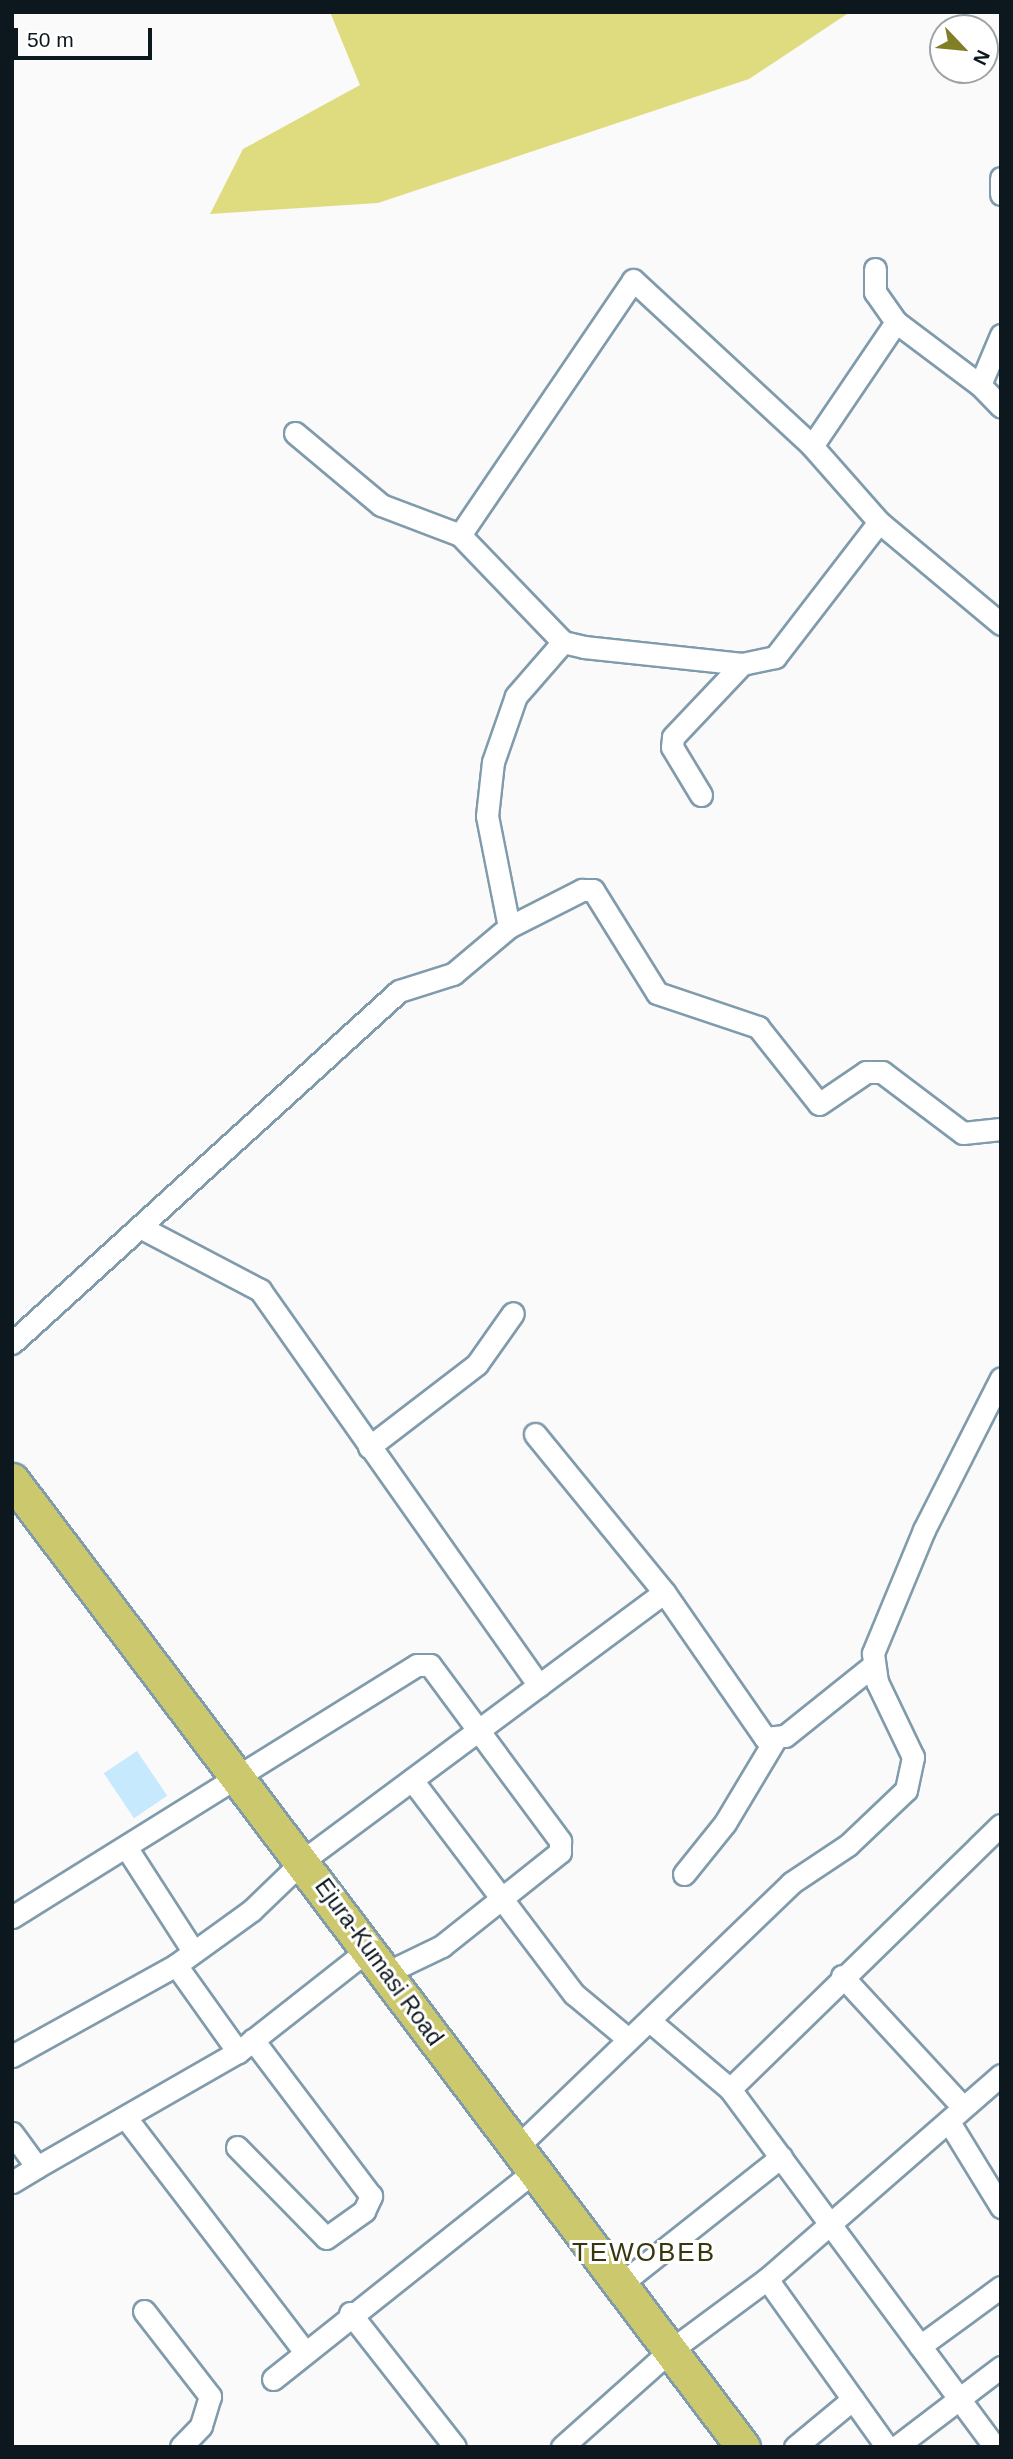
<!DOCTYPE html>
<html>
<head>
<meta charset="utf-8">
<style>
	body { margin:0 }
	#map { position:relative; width:1013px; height:2459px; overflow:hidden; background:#fafafa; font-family:Helvetica,sans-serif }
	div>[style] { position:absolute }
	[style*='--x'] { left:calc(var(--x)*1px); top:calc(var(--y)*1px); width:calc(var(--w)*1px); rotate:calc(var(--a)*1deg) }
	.green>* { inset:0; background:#dfdc7f }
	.building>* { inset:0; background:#c6e9fe; transform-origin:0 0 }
	.roads { filter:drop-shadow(2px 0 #809bac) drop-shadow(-2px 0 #809bac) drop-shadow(0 2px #809bac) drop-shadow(0 -2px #809bac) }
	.minor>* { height:21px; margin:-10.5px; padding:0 10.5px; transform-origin:10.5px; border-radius:10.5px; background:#fff }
	.primary>* { height:33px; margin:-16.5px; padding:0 16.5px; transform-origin:16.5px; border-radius:16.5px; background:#ccc86d }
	span { translate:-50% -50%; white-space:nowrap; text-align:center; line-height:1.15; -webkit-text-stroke:6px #fff; paint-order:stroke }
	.street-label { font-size:23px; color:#0d181e }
	.quarter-label { font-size:26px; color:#38360c; letter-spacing:2px }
	.frame { position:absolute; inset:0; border:14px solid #0d181e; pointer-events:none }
	.north { position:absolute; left:929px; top:14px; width:70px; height:70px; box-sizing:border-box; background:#fff; border:2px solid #9ea3a5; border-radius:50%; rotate:116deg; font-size:19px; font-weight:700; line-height:28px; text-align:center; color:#0d181e }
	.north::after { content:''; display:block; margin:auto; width:24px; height:32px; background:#827e26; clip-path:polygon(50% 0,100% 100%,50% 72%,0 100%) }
	.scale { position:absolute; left:14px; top:28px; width:138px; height:32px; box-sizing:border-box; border:4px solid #0d181e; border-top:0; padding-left:9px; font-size:21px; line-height:24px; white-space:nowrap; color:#0d181e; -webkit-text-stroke:5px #fff; paint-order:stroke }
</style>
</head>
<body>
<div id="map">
	<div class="green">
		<i style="clip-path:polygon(330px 12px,850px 12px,749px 79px,378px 203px,210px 214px,243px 149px,360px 85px)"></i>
	</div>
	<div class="building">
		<i style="left:137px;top:1751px;width:54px;height:40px;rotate:56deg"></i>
	</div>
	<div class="roads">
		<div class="minor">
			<i style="--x:1001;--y:178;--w:16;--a:90"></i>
			<i style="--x:875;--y:269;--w:23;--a:90"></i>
			<i style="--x:875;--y:292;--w:37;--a:55"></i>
			<i style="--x:896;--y:322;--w:105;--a:36.9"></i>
			<i style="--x:1001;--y:335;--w:54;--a:112.8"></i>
			<i style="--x:980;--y:385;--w:30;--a:46"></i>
			<i style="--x:295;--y:433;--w:112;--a:39.9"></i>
			<i style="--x:381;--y:505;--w:85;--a:20.8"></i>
			<i style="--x:460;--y:535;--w:149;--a:46.1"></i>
			<i style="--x:563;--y:642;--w:22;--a:13"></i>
			<i style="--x:584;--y:647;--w:159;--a:6.1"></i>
			<i style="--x:742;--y:664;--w:34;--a:-12"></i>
			<i style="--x:775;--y:657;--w:170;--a:-52.4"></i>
			<i style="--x:812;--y:446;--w:150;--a:-55.9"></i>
			<i style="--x:460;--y:535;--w:308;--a:-55.8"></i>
			<i style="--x:633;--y:280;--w:244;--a:42.8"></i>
			<i style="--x:812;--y:446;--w:101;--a:48.6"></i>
			<i style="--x:879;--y:522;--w:159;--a:39.9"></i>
			<i style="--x:701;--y:795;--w:56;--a:-121.1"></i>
			<i style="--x:672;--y:747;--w:10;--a:-84"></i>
			<i style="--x:673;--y:737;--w:100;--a:-46.6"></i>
			<i style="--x:509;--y:927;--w:82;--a:-26.9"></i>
			<i style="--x:582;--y:890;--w:11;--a:0"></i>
			<i style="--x:593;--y:890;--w:121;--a:58.1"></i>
			<i style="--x:657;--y:993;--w:107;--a:18.6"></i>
			<i style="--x:758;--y:1027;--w:98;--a:51.6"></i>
			<i style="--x:819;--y:1104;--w:57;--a:-34.2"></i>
			<i style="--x:866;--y:1072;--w:16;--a:0"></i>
			<i style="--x:882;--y:1072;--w:101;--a:37"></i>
			<i style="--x:963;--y:1133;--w:38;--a:-6"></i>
			<i style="--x:140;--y:1227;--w:136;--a:27.7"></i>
			<i style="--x:260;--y:1290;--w:484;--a:54.8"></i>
			<i style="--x:12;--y:1343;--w:523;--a:-42.29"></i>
			<i style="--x:399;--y:991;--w:57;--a:-17.5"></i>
			<i style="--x:453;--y:974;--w:73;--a:-40"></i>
			<i style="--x:509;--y:927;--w:113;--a:-101.2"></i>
			<i style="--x:487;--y:816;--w:54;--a:-83.7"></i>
			<i style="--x:493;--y:762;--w:70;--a:-70.8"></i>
			<i style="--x:516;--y:696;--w:72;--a:-49"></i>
			<i style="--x:535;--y:1434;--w:204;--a:50.8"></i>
			<i style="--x:664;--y:1592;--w:178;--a:55.3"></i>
			<i style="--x:765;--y:1738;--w:20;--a:-6"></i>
			<i style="--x:785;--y:1736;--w:110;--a:-38.7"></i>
			<i style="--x:369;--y:1447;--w:136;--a:-37.5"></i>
			<i style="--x:477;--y:1364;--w:62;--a:-54.8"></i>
			<i style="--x:412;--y:1780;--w:268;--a:52.9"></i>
			<i style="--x:574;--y:1994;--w:70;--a:39.8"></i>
			<i style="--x:126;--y:1847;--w:124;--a:57.2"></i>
			<i style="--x:684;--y:1874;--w:65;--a:-51.2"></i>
			<i style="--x:725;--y:1823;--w:96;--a:-59.1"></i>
			<i style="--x:12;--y:1917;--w:477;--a:-31.9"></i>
			<i style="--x:417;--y:1665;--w:13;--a:0"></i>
			<i style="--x:430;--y:1665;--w:219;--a:53.5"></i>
			<i style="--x:560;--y:1841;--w:11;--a:90"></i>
			<i style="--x:560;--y:1852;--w:151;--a:141.5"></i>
			<i style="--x:442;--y:1946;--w:62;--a:154.3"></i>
			<i style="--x:176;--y:1965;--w:107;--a:54.5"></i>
			<i style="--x:842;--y:1976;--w:178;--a:47.3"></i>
			<i style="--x:651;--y:2022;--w:104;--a:40.3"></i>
			<i style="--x:730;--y:2089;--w:378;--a:-44.3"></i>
			<i style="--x:12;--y:2056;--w:188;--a:-29"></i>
			<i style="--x:176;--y:1965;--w:94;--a:-35.9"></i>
			<i style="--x:252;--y:1910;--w:74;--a:-43.9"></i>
			<i style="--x:305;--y:1859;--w:447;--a:-36.6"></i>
			<i style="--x:730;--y:2089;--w:445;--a:53.5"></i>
			<i style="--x:126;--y:2118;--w:295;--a:52.6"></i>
			<i style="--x:949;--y:2122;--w:100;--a:58.5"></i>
			<i style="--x:12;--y:2133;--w:42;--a:53.7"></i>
			<i style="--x:37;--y:2167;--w:29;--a:149"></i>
			<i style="--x:237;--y:2147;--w:127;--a:45.6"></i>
			<i style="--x:326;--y:2238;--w:47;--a:-35.4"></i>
			<i style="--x:364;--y:2211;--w:17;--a:-65"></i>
			<i style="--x:371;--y:2196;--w:196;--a:-127.1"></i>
			<i style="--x:515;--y:2149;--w:383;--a:-43.9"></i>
			<i style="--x:791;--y:1883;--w:69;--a:-33.7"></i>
			<i style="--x:848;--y:1845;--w:80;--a:-43.5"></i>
			<i style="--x:906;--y:1790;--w:34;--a:-78"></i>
			<i style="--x:913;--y:1757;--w:83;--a:-115.6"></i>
			<i style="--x:877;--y:1682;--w:29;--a:-98"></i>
			<i style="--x:873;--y:1653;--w:133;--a:-67.5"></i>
			<i style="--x:924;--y:1530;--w:170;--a:-63.1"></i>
			<i style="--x:37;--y:2167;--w:232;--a:-29.8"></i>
			<i style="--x:238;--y:2052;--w:167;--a:-38.2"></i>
			<i style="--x:767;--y:2279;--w:206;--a:54.5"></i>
			<i style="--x:622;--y:2283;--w:203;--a:-38.4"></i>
			<i style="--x:144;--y:2311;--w:108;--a:52.2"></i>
			<i style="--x:210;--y:2396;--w:31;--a:107"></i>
			<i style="--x:201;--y:2426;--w:29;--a:134"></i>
			<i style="--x:350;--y:2313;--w:170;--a:51.9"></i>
			<i style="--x:920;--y:2346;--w:100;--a:-36.1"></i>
			<i style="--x:273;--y:2379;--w:332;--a:-38.5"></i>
			<i style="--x:562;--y:2447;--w:146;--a:-41.7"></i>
			<i style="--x:671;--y:2350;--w:119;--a:-36.5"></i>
			<i style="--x:767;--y:2279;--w:310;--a:-41.1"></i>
			<i style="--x:795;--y:2447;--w:75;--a:-39.6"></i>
			<i style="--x:896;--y:2447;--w:132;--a:-37.3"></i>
		</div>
		<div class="primary">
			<i style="--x:12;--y:1480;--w:1212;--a:52.91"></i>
		</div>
	</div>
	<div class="street-label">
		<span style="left:379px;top:1962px;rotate:54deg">Ejura-Kumasi Road</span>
	</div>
	<div class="quarter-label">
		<span style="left:644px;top:2253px">TEWOBEB</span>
	</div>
	<div class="frame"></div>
	<div class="north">N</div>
	<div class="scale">50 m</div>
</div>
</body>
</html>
